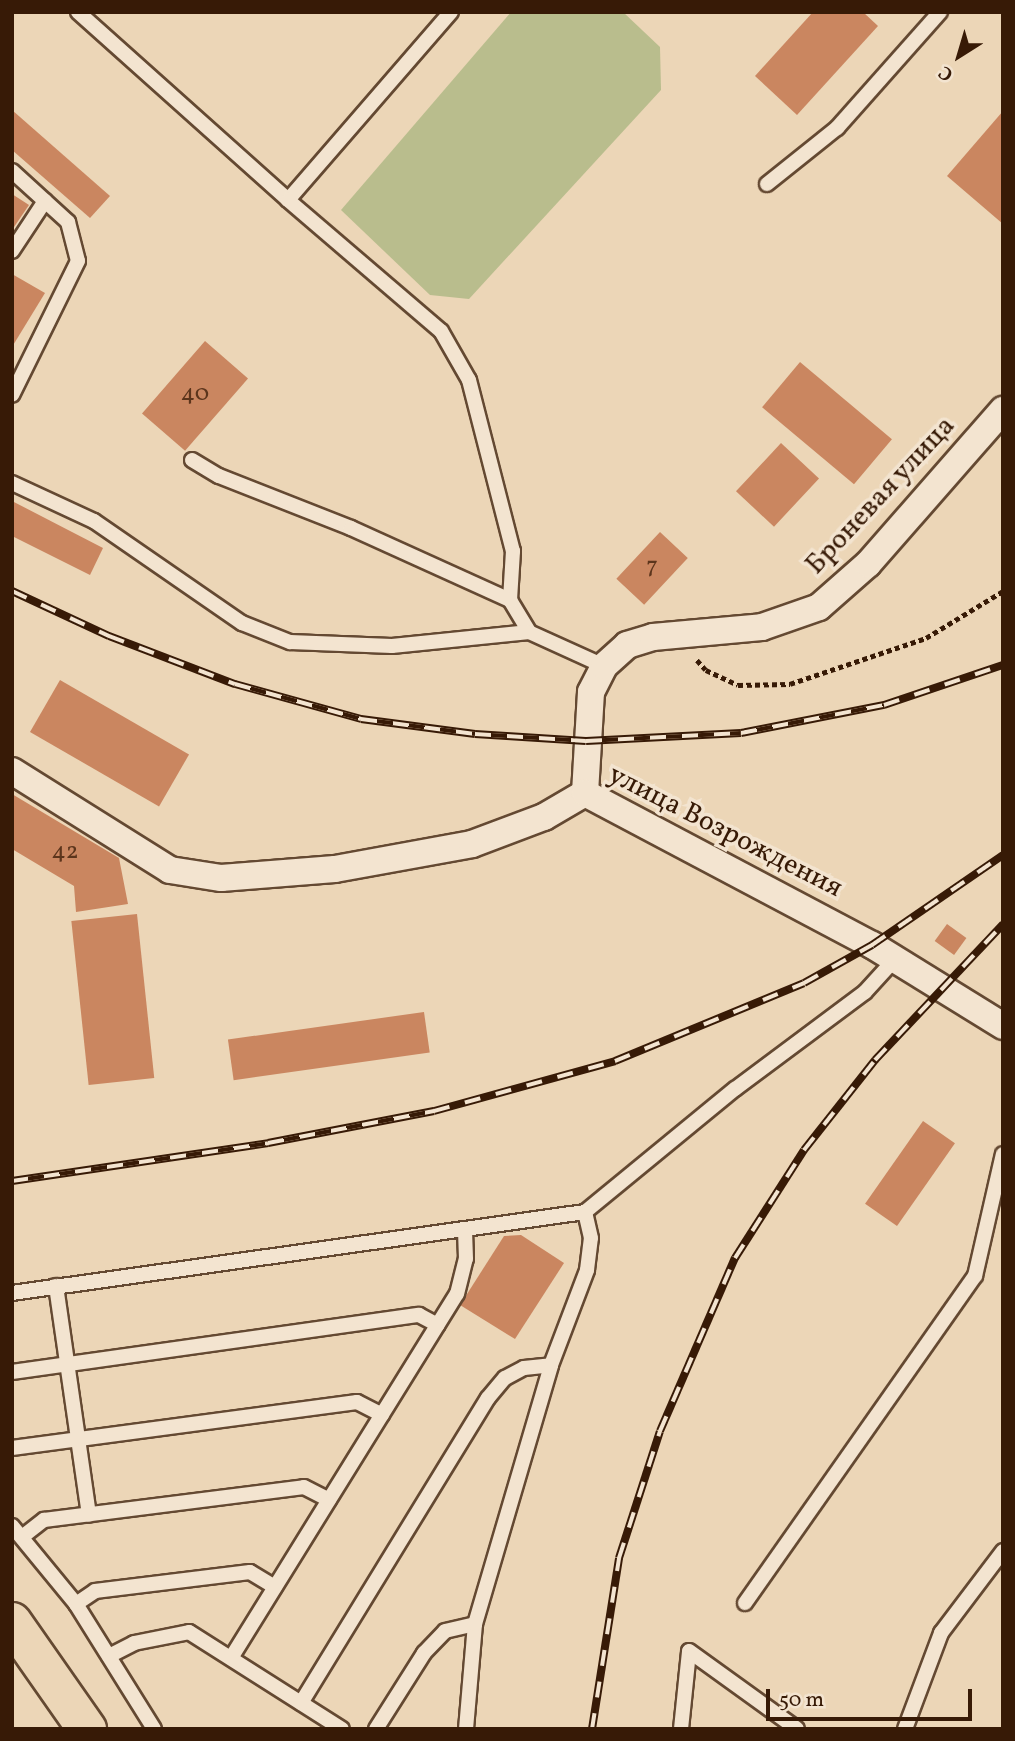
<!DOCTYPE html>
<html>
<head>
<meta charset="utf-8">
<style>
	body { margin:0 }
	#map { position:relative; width:1015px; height:1741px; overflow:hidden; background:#ecd6b7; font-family:Vollkorn,serif }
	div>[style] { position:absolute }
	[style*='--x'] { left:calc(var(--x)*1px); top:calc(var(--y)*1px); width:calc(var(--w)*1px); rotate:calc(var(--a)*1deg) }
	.green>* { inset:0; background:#b9bd8d }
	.building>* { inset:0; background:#ca8660; transform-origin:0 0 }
	.path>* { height:4.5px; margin-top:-2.25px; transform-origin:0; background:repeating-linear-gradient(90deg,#371a06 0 5px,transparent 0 8.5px) }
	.roads { filter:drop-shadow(2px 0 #644932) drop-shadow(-2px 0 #644932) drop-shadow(0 2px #644932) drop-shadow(0 -2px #644932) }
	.service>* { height:14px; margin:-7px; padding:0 7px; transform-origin:7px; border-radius:7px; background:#f3e4d0 }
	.minor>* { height:26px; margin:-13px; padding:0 13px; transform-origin:13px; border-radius:13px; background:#f3e4d0 }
	.motorway>* { height:38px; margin:-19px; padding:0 19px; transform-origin:19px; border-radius:19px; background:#ecd6b7 }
	.rail>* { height:8px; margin-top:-4px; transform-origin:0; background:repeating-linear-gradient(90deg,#f3e4d0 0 16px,#371a06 0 32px); box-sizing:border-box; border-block:2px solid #371a06 }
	span { translate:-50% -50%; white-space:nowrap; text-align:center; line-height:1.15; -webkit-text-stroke:7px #f3e4d0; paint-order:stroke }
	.number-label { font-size:24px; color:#5c351c }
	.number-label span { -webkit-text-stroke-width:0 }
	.street-label { font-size:28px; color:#371a06 }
	.frame { position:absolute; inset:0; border:14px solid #371a06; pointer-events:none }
	.north { position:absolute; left:924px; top:21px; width:70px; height:70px; -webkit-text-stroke:5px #f3e4d0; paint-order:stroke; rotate:217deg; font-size:19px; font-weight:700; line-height:28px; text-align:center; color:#371a06 }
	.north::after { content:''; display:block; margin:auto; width:24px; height:32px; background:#371a06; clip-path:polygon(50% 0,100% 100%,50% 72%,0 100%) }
	.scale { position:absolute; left:766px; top:1689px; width:206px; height:32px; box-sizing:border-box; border:4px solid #371a06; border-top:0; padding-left:9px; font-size:21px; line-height:24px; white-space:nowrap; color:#371a06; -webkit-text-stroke:5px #f3e4d0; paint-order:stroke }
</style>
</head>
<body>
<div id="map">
	<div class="green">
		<i style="clip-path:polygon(511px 12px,623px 12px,660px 47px,661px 90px,469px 299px,430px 295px,341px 210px)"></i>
	</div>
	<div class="building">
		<i style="clip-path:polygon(813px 12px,863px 12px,878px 26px,797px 115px,755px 76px)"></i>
		<i style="clip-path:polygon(12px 110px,110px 196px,90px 218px,12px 150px)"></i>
		<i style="clip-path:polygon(1003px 111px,1003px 224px,947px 176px)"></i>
		<i style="clip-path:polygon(12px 194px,29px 205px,12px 230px)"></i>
		<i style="clip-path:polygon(12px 274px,45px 293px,12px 347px)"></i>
		<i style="left:205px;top:341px;width:57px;height:96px;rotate:41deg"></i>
		<i style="left:800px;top:362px;width:120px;height:59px;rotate:40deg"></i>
		<i style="left:781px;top:443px;width:52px;height:66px;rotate:43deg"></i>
		<i style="clip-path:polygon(12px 501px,103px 548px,90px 575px,12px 536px)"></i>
		<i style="left:660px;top:532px;width:38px;height:64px;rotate:43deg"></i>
		<i style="left:60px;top:680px;width:149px;height:60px;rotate:30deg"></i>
		<i style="clip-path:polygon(12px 794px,119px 858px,128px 904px,76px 912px,74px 886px,12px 849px)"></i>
		<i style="left:137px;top:914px;width:165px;height:66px;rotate:84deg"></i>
		<i style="left:947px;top:924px;width:24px;height:21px;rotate:36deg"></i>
		<i style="left:424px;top:1012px;width:41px;height:198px;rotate:82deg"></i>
		<i style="left:923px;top:1121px;width:39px;height:101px;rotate:35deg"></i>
		<i style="clip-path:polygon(521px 1235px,564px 1263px,515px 1339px,460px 1305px,504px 1236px)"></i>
	</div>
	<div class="path">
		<i style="--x:697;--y:660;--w:13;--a:48"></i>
		<i style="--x:706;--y:670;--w:35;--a:25"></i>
		<i style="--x:738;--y:685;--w:52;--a:-1.1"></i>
		<i style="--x:790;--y:684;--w:144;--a:-18.7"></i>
		<i style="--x:926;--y:638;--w:90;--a:-31.4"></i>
	</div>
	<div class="roads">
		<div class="service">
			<i style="--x:78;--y:12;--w:282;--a:41.8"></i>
			<i style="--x:288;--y:200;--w:249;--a:-49.1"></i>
			<i style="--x:12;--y:171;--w:76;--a:42.3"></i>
			<i style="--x:68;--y:222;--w:40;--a:75.6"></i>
			<i style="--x:78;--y:261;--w:149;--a:116.2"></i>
			<i style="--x:767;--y:184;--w:90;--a:-38.7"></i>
			<i style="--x:837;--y:128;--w:155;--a:-48.4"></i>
			<i style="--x:288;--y:200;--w:201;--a:40.6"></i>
			<i style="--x:441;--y:331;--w:56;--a:60.3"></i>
			<i style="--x:469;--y:380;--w:177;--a:75.6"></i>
			<i style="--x:513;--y:551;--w:49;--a:93.5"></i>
			<i style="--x:510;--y:600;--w:37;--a:59"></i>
			<i style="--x:12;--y:251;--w:60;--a:-56.6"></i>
			<i style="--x:192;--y:460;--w:31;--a:31"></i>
			<i style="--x:219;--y:476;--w:142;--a:21.5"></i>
			<i style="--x:351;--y:528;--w:175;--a:24.4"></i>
			<i style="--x:12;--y:483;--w:90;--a:24.9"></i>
			<i style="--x:94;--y:521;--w:180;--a:34.6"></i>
			<i style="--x:242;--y:623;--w:52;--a:21.6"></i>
			<i style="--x:290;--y:642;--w:102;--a:2.2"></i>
			<i style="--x:392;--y:646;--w:138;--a:-5.8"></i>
			<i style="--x:529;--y:632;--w:82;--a:24.4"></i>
			<i style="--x:56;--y:1286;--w:231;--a:81.8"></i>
			<i style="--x:12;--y:1293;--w:579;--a:-8.05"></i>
			<i style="--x:585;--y:1212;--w:194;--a:-39.4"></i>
			<i style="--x:735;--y:1089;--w:162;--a:-36.7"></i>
			<i style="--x:865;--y:992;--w:45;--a:-47.7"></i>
			<i style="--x:12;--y:1372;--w:411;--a:-8"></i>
			<i style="--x:419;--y:1315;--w:21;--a:28"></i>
			<i style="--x:12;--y:1448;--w:348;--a:-7.6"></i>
			<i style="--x:357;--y:1402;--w:28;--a:27"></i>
			<i style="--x:12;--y:1526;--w:101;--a:50.6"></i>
			<i style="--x:76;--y:1604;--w:147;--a:58"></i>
			<i style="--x:22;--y:1537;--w:28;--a:-38"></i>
			<i style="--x:44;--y:1520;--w:262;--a:-7.2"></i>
			<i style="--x:304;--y:1487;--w:28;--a:27"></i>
			<i style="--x:745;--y:1603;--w:400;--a:-54.9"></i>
			<i style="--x:975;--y:1276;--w:125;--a:-77.1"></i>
			<i style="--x:76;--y:1604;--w:23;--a:-34"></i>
			<i style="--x:95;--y:1591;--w:156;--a:-7"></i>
			<i style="--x:250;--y:1572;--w:29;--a:31"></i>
			<i style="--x:109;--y:1656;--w:28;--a:-27"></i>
			<i style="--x:134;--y:1643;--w:56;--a:-11.3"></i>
			<i style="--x:189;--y:1632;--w:181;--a:32.4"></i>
			<i style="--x:231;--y:1658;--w:428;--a:-58.2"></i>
			<i style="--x:457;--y:1294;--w:36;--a:-76"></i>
			<i style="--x:466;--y:1259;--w:30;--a:-92"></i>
			<i style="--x:301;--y:1703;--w:358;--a:-58.5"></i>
			<i style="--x:488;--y:1398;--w:26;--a:-50"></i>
			<i style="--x:505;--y:1378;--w:21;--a:-28"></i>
			<i style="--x:524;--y:1368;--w:27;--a:-6"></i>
			<i style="--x:376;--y:1729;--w:90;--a:-57.7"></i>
			<i style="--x:424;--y:1653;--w:30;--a:-46"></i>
			<i style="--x:445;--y:1631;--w:31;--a:-13"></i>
			<i style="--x:466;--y:1729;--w:105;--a:-85.1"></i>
			<i style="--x:475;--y:1624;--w:270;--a:-73.6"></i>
			<i style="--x:551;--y:1365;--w:102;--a:-69.2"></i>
			<i style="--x:587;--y:1270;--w:32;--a:-83"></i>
			<i style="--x:591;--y:1238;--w:27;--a:-103"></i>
			<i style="--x:681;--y:1729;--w:78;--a:-84.1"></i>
			<i style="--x:689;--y:1651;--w:133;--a:35.8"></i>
			<i style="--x:905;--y:1729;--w:103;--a:-69.4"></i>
			<i style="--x:941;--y:1633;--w:103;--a:-52.9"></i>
		</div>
		<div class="minor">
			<i style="--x:12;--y:771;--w:186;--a:32.1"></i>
			<i style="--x:170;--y:870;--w:52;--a:8.9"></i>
			<i style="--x:221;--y:878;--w:114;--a:-4.5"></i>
			<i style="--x:335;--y:869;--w:139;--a:-10.3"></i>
			<i style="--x:472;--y:844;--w:77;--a:-20.6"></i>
			<i style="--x:544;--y:817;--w:48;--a:-30.3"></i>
			<i style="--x:585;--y:793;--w:101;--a:-86.6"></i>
			<i style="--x:591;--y:692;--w:29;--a:-63"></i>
			<i style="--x:604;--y:666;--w:31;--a:-42"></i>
			<i style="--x:627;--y:645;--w:27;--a:-17"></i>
			<i style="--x:653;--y:637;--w:109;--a:-5.2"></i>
			<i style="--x:762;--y:627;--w:60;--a:-19.3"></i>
			<i style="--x:819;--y:607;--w:65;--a:-41.3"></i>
			<i style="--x:868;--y:564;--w:205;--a:-48.8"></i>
			<i style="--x:585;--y:793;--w:325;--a:27.9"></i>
			<i style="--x:872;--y:945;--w:154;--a:31.7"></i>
		</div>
		<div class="motorway">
			<i style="--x:12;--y:1622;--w:131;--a:55"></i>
		</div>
	</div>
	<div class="rail">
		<i style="--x:12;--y:591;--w:107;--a:24.9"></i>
		<i style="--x:109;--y:636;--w:135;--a:20.9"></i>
		<i style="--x:235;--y:684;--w:131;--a:15.5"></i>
		<i style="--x:361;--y:719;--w:115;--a:7.5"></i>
		<i style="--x:475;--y:734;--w:111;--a:3.6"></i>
		<i style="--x:586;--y:741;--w:155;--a:-3"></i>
		<i style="--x:741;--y:733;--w:146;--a:-11.1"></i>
		<i style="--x:884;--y:705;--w:126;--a:-18.6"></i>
		<i style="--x:12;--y:1181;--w:259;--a:-8.4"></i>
		<i style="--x:268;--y:1143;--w:169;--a:-10.9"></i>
		<i style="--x:434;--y:1111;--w:188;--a:-15.4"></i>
		<i style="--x:615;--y:1061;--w:204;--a:-22.4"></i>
		<i style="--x:804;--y:983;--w:78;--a:-29.2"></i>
		<i style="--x:872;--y:945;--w:159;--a:-34.5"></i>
		<i style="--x:592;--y:1729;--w:173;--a:-81"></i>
		<i style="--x:619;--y:1558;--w:133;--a:-72.1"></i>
		<i style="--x:660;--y:1431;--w:189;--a:-66.6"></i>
		<i style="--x:735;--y:1258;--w:128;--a:-57.4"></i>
		<i style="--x:804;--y:1150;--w:115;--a:-51.7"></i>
		<i style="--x:875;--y:1060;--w:187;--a:-46.7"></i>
	</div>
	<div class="number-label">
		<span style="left:195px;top:395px">40</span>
		<span style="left:652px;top:568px">7</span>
		<span style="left:65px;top:853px">42</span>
	</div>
	<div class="street-label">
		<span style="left:881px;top:496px;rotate:-47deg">Броневая улица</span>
		<span style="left:725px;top:832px;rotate:27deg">улица Возрождения</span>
	</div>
	<div class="frame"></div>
	<div class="north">С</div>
	<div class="scale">50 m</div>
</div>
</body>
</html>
